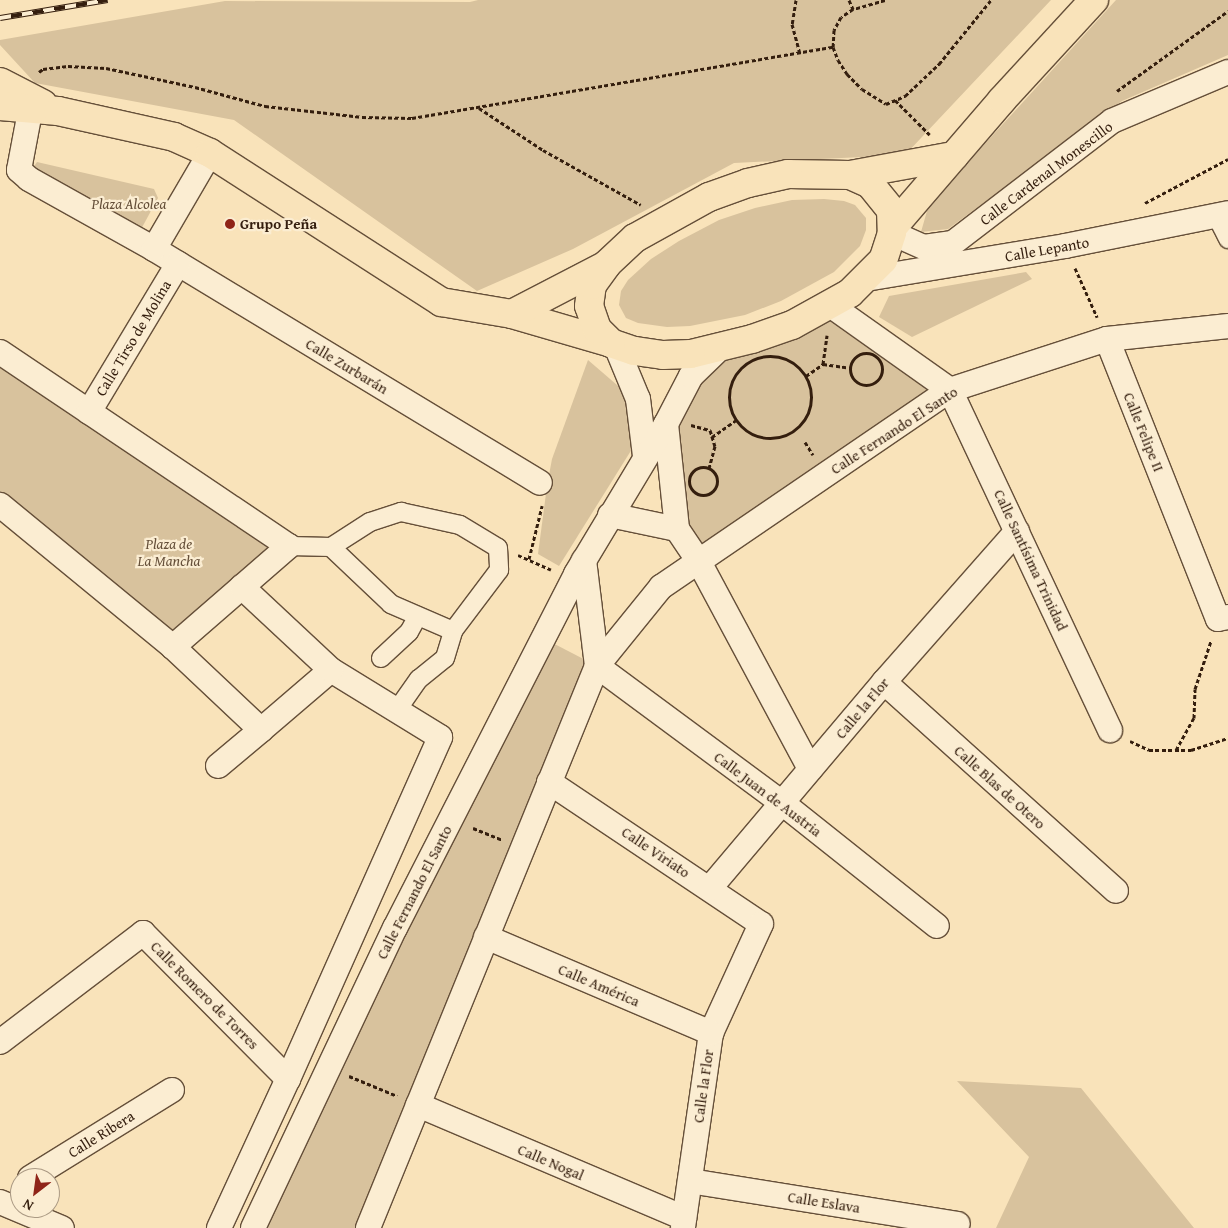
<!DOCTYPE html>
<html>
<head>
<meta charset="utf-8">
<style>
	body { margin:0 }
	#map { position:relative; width:1228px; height:1228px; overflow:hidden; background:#f9e3ba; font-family:"Gentium Book Plus",serif }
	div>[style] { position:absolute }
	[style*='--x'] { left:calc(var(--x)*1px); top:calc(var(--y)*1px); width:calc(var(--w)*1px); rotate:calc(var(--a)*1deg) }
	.green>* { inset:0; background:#d8c29d }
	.path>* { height:3px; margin-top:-1.5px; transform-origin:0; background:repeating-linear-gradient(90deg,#341e0e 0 4px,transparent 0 6.5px) }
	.path>.ring { margin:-1.5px; padding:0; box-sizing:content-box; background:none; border:3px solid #341e0e; border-radius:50% }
	.roads { filter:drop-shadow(1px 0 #654f39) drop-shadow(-1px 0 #654f39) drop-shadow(0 1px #654f39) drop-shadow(0 -1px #654f39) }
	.pedestrian>* { height:18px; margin:-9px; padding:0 9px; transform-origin:9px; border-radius:9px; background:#fbedd2 }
	.minor>* { height:24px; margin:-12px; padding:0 12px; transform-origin:12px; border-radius:12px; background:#fbedd2 }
	.trunk>* { height:28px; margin:-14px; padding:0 14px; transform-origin:14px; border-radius:14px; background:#f9e3ba }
	.rail>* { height:5.5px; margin-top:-2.75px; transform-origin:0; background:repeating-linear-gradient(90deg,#fbedd2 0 11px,#341e0e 0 22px); box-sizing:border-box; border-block:1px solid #341e0e }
	.dots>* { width:14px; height:14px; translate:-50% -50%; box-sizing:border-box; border:2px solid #fbedd2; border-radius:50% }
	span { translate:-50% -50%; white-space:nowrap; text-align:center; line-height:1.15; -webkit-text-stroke:4.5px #fbedd2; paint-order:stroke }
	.street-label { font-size:15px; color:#341e0e }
	.park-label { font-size:15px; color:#654f39; font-style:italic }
	.poi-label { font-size:15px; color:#341e0e; font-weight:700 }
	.left { translate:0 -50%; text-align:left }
	.north { position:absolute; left:10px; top:1168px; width:50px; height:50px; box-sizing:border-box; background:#fbedd2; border:1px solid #ab9a84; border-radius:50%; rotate:210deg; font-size:14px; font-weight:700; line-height:20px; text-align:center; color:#341e0e }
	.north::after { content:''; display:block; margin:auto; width:18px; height:22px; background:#8f2418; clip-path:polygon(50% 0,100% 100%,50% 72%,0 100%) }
</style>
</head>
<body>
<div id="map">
	<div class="green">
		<i style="clip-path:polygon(478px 0,1051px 0,905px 155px,734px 163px,573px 249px,477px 291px,234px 120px,35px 83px,0 45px,0 40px,225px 1px,470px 2px)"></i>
		<i style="clip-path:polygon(1116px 0,1228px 0,1228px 55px,1122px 101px,948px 229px,921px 232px,927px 211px,981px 148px)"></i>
		<i style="clip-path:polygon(37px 162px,154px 189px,158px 198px,139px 233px,30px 172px)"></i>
		<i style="clip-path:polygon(824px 199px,844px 201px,855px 205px,866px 218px,866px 230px,860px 246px,834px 272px,781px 301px,745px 315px,690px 326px,667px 327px,638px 323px,626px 318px,619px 305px,621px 291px,628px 280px,651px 259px,679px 241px,719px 220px,755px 208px,792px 200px)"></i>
		<i style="clip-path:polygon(1026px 272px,1032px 279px,912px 337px,879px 317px,889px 296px)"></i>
		<i style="clip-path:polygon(830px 305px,950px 390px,698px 560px,677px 529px,666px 424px,691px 376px)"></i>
		<i style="clip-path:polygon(0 351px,289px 546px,173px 647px,0 505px)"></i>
		<i style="clip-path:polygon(588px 360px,624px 391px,634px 425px,632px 449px,559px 566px,538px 554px,547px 486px,552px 459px)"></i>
		<i style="clip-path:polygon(543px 638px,597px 666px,368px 1228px,254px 1228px)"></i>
		<i style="clip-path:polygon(957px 1081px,1081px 1088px,1194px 1228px,996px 1228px,1029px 1157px)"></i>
	</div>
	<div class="path">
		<i style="--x:796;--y:0;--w:24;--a:99"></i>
		<i style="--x:792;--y:24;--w:30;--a:75"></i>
		<i style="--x:849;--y:0;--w:10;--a:66"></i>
		<i style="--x:885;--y:0;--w:33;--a:164"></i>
		<i style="--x:853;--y:9;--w:14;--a:146"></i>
		<i style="--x:841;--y:17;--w:15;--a:118"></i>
		<i style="--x:834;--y:30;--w:17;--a:93"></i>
		<i style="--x:833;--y:47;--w:14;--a:69"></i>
		<i style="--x:838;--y:60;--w:17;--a:57"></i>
		<i style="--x:847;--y:74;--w:21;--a:45"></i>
		<i style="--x:862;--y:89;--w:28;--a:32"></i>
		<i style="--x:886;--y:104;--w:21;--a:-23"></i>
		<i style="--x:905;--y:96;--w:47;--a:-43.3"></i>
		<i style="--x:939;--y:64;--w:82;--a:-50.9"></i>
		<i style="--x:39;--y:72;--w:5;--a:-37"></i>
		<i style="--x:43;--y:69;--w:25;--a:-7"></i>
		<i style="--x:68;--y:66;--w:38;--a:3"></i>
		<i style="--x:106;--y:68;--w:91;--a:12.1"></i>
		<i style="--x:195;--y:87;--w:73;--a:15.2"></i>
		<i style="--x:265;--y:106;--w:98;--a:6.5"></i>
		<i style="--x:362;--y:117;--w:50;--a:1.1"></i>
		<i style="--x:412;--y:118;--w:427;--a:-9.6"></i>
		<i style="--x:1117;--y:91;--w:137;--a:-35.8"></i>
		<i style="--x:895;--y:100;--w:49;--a:45"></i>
		<i style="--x:479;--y:108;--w:77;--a:33.3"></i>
		<i style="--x:543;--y:150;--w:112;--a:29.3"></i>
		<i style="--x:1145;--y:203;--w:94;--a:-27.9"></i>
		<i style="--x:1075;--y:268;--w:54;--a:65.8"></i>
		<i class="ring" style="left:850px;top:353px;width:29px;height:29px"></i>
		<i class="ring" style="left:729px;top:356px;width:79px;height:79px"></i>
		<i style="--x:823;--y:364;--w:27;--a:8"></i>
		<i style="--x:806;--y:376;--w:21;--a:-35"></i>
		<i style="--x:823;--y:364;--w:29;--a:-82"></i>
		<i style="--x:691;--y:425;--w:20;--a:15"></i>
		<i style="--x:710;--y:430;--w:17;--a:73"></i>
		<i style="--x:715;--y:446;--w:23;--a:105"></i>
		<i style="--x:712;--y:437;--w:29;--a:-35"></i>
		<i style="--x:805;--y:442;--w:15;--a:58"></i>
		<i class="ring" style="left:689px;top:467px;width:25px;height:25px"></i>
		<i style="--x:518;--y:555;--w:36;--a:24"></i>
		<i style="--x:529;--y:559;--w:55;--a:-76.2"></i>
		<i style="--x:1130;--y:741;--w:21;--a:25"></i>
		<i style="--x:1149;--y:750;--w:42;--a:0"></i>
		<i style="--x:1191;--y:750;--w:39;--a:-18"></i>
		<i style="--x:1176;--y:750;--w:37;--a:-61"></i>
		<i style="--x:1194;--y:718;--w:29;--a:-88"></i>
		<i style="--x:1195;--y:689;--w:51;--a:-71.6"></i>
		<i style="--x:473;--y:828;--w:31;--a:22"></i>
		<i style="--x:349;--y:1076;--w:52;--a:22.6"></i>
	</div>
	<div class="roads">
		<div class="pedestrian">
			<i style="--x:1217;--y:217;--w:25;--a:63"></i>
			<i style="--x:289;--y:546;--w:42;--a:1.4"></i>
			<i style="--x:331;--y:547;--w:46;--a:-32.7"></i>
			<i style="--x:370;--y:522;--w:33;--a:-18"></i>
			<i style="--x:401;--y:512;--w:60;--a:12.4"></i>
			<i style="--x:460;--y:525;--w:44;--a:31.2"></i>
			<i style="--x:498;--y:548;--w:22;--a:87"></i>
			<i style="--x:499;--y:570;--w:76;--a:127"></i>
			<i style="--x:453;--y:631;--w:68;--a:-156.5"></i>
			<i style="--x:391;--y:604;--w:83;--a:-136.5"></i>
			<i style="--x:381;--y:658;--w:38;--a:-43"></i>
			<i style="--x:409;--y:632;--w:18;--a:-61"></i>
			<i style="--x:397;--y:710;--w:38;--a:-55"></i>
			<i style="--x:419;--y:679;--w:33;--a:-39"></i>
			<i style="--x:445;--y:658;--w:28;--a:-73"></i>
		</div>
		<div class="minor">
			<i style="--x:29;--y:117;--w:54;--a:100.7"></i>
			<i style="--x:19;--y:170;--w:13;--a:42"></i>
			<i style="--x:29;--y:179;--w:143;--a:29.2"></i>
			<i style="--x:154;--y:249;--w:451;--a:31.2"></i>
			<i style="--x:892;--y:233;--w:35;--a:24"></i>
			<i style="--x:924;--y:247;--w:29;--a:-8"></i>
			<i style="--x:953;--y:243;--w:200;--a:-37.5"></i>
			<i style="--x:1112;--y:121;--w:126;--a:-22.9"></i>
			<i style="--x:154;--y:249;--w:111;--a:-59.7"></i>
			<i style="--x:866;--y:279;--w:202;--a:-9.4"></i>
			<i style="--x:1065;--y:246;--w:166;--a:-11.4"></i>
			<i style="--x:830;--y:305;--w:147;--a:35.3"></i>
			<i style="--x:950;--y:390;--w:376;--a:64.8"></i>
			<i style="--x:1107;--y:339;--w:301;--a:68.4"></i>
			<i style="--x:1218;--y:619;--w:10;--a:-11"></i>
			<i style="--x:616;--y:346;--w:57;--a:67.5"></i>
			<i style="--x:638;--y:399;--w:57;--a:83"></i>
			<i style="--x:0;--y:352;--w:348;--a:33.9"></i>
			<i style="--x:289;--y:546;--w:154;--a:139"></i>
			<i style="--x:173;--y:647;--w:224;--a:-140.6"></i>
			<i style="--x:89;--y:412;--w:173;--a:-59"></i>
			<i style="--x:666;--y:424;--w:106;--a:84"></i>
			<i style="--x:677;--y:529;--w:37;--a:56"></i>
			<i style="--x:698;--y:560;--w:237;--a:61.8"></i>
			<i style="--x:610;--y:515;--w:68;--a:11.8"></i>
			<i style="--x:584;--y:560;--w:107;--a:83"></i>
			<i style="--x:173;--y:647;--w:121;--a:43.3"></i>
			<i style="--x:261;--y:730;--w:56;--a:140.1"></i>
			<i style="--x:597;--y:666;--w:229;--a:36.5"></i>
			<i style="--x:781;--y:802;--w:199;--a:38.5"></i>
			<i style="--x:884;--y:682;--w:312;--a:42"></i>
			<i style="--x:261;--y:730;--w:92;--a:-40.6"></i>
			<i style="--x:549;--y:782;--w:255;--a:33.8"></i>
			<i style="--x:761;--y:924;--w:120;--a:114.6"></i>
			<i style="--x:711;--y:1033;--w:197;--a:98.2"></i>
			<i style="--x:710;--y:888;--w:270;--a:-49.8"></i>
			<i style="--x:884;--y:682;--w:201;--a:-48.6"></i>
			<i style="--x:486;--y:937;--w:245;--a:23.1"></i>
			<i style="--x:0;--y:1042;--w:180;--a:-37.3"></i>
			<i style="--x:143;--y:933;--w:206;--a:45.2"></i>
			<i style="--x:418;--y:1105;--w:289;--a:23"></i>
			<i style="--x:30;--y:1178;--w:167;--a:-31.8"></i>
			<i style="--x:690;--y:1181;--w:271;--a:9.1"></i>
			<i style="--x:0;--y:1202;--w:67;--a:22.8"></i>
			<i style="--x:219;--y:1228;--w:164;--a:-65.2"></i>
			<i style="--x:288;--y:1079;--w:374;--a:-66"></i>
			<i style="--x:440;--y:737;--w:128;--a:-148.4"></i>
			<i style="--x:331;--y:670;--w:122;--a:-137"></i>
			<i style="--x:253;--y:1228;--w:332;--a:-64.7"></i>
			<i style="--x:395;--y:928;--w:398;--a:-62.9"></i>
			<i style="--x:576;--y:574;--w:175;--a:-59"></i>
			<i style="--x:666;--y:424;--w:54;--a:-62.5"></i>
			<i style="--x:691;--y:376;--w:42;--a:-44"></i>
			<i style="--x:368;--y:1228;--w:607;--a:-67.83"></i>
			<i style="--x:597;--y:666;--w:102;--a:-51"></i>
			<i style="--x:661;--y:587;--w:350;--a:-34.3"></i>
			<i style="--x:950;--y:390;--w:165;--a:-18"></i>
			<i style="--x:1107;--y:339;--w:122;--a:-6.1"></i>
		</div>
		<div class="trunk">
			<i style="--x:0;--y:82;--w:48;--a:27.1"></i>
			<i style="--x:0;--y:106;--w:58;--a:4.9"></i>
			<i style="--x:58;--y:111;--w:119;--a:12.6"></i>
			<i style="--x:174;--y:137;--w:39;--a:24"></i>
			<i style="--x:210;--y:153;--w:275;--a:32.8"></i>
			<i style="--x:441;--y:302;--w:72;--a:9.6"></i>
			<i style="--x:512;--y:314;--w:103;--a:16.3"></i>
			<i style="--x:788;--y:174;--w:62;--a:0.9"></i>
			<i style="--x:850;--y:175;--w:22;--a:24"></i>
			<i style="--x:870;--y:184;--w:33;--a:51"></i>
			<i style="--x:891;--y:210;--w:23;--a:88"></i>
			<i style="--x:892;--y:233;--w:28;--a:108"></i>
			<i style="--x:883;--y:260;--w:47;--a:135"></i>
			<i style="--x:850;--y:293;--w:66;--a:151.1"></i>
			<i style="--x:792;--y:325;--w:42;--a:160.7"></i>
			<i style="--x:752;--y:339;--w:63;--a:166.2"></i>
			<i style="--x:691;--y:354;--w:28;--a:178"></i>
			<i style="--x:663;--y:355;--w:29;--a:-172"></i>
			<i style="--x:634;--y:351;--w:24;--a:-161"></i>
			<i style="--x:611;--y:343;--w:20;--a:-135"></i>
			<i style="--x:597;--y:329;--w:24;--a:-109"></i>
			<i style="--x:589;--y:306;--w:21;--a:-82"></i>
			<i style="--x:592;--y:285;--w:26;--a:-54"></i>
			<i style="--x:607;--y:264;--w:38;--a:-43"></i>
			<i style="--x:635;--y:238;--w:85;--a:-29"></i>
			<i style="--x:709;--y:197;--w:41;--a:-19.7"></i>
			<i style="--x:748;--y:183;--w:41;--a:-12.7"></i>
			<i style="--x:850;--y:175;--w:106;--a:-10.4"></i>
			<i style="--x:892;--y:228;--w:169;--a:-49.3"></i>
			<i style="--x:1002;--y:100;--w:136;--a:-47.4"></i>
			<i style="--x:512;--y:314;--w:106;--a:-27.5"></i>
		</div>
	</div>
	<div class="rail">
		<i style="--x:0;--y:18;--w:109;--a:-9.5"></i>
	</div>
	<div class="dots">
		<i style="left:230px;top:224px;background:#8f2418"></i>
	</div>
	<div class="street-label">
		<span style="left:1046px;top:173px;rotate:-37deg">Calle Cardenal Monescillo</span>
		<span style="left:1047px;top:249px;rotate:-10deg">Calle Lepanto</span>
		<span style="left:133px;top:338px;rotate:-59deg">Calle Tirso de Molina</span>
		<span style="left:347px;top:366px;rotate:31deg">Calle Zurbarán</span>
		<span style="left:894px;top:430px;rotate:-33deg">Calle Fernando El Santo</span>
		<span style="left:1144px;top:432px;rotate:68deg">Calle Felipe II</span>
		<span style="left:1031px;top:560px;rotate:65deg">Calle Santísima Trinidad</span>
		<span style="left:862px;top:708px;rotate:-50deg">Calle la Flor</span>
		<span style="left:1000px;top:787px;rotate:42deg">Calle Blas de Otero</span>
		<span style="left:768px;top:794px;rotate:37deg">Calle Juan de Austria</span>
		<span style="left:656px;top:852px;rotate:34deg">Calle Viriato</span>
		<span style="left:414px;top:892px;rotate:-63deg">Calle Fernando El Santo</span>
		<span style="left:599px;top:985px;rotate:23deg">Calle América</span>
		<span style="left:205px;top:995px;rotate:45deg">Calle Romero de Torres</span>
		<span style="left:703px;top:1086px;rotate:-82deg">Calle la Flor</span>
		<span style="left:101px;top:1134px;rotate:-32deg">Calle Ribera</span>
		<span style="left:551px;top:1162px;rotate:23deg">Calle Nogal</span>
		<span style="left:824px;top:1202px;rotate:9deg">Calle Eslava</span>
	</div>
	<div class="park-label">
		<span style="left:129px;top:204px">Plaza Alcolea</span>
		<span style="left:169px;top:552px">Plaza de<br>La Mancha</span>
	</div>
	<div class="poi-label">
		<span class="left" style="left:240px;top:224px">Grupo Peña</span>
	</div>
	<div class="north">N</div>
</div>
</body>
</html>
